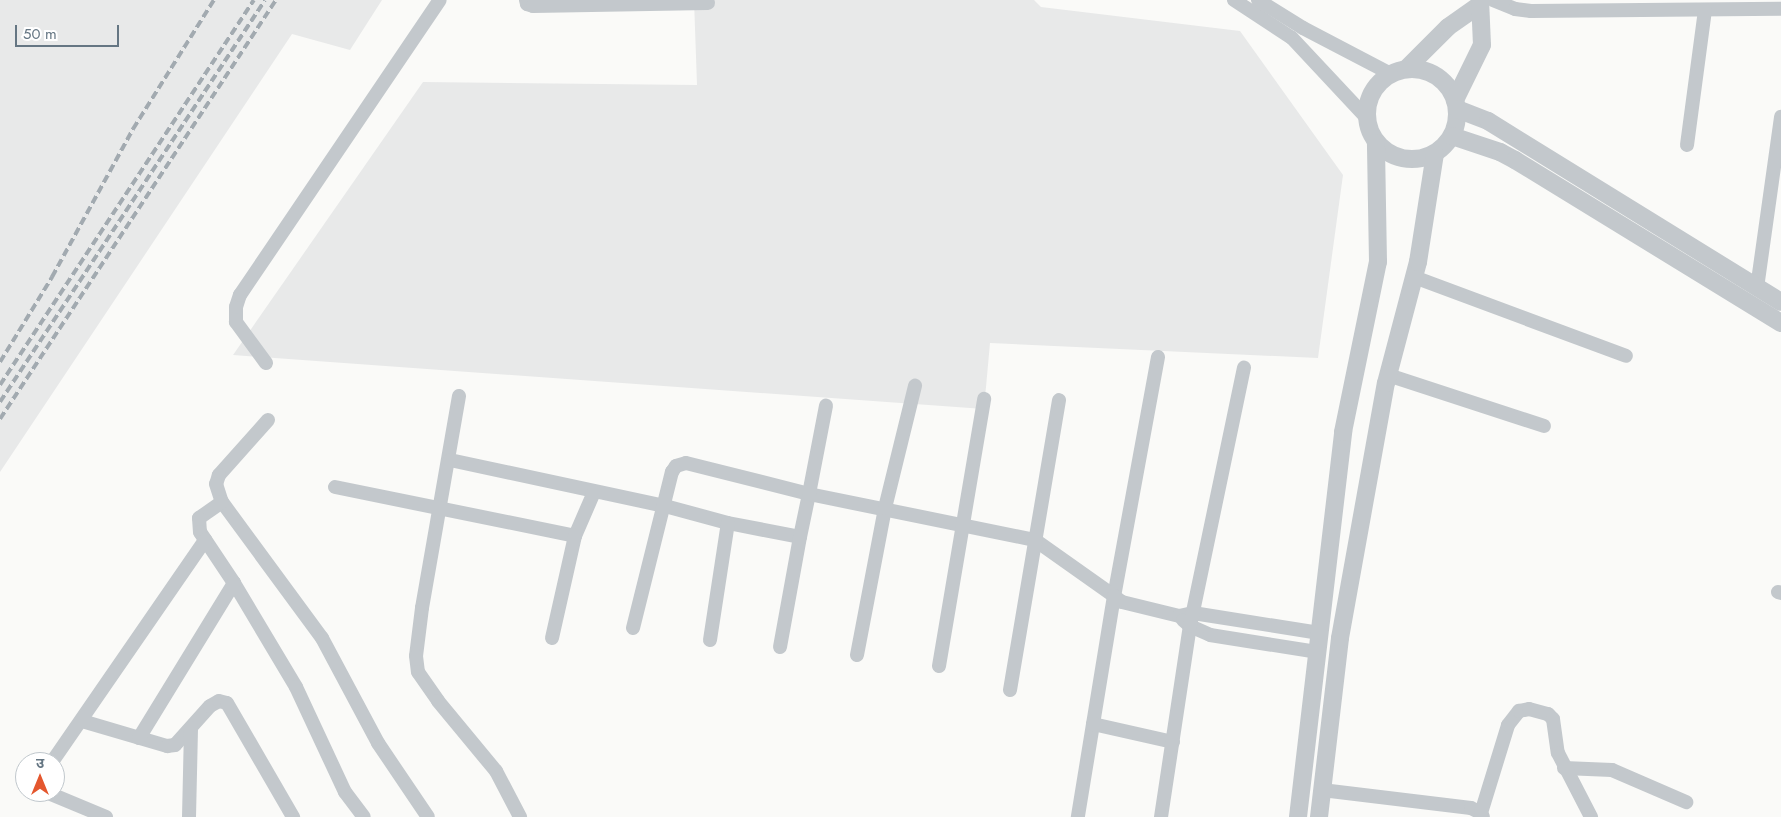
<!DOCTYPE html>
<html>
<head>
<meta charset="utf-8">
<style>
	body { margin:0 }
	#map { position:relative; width:1781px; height:817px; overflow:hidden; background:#fafaf8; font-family:Jost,"Noto Sans Devanagari",sans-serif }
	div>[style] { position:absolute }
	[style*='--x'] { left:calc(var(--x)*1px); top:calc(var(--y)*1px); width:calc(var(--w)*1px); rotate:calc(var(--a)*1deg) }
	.built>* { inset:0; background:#e8e9e9 }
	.minor>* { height:14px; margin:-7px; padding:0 7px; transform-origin:7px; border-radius:7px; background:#c3c8cc }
	.tertiary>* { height:18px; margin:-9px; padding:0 9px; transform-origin:9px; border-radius:9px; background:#c3c8cc }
	.tertiary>.ring { margin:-9px; padding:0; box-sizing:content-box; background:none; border:18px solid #c3c8cc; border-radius:50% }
	.rail>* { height:4px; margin-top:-2px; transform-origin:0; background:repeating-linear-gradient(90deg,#a2aab0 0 8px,transparent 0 12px) }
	span { translate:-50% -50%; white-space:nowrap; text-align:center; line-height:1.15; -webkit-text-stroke:5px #fff; paint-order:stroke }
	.north { position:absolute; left:15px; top:752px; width:50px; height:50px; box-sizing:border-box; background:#fff; border:1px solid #c1c8cd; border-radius:50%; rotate:0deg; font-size:14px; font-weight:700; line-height:20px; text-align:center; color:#657683 }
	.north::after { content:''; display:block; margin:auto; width:18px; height:22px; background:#e4572e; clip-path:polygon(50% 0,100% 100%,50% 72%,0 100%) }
	.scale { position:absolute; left:15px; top:25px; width:104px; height:22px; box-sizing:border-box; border:2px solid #657683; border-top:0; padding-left:6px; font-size:15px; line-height:18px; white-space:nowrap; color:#657683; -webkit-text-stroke:4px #fff; paint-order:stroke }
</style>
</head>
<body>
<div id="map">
	<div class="built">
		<i style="clip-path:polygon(0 0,382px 0,350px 50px,292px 34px,0 472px)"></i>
		<i style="clip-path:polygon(694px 0,1034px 0,1041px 7px,1240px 31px,1343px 175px,1318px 358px,990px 343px,984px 409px,233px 355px,423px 82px,697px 85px)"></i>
	</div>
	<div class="minor">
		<i style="--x:526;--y:0;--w:4;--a:76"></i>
		<i style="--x:527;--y:4;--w:6;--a:18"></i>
		<i style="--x:533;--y:6;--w:175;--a:-1"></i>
		<i style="--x:1234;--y:0;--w:69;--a:33.2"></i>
		<i style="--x:1292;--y:38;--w:108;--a:46.9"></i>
		<i style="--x:1258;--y:0;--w:53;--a:31.9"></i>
		<i style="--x:1303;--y:28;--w:99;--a:27.6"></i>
		<i style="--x:1493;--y:0;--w:24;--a:22"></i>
		<i style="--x:1515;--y:9;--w:16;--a:7"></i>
		<i style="--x:1531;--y:11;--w:250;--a:-0.5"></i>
		<i style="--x:1687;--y:145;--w:136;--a:-82.4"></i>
		<i style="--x:1414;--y:277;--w:226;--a:20.4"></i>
		<i style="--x:1757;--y:288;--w:173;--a:-82"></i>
		<i style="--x:1158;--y:357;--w:243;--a:100.4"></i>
		<i style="--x:1114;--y:596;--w:10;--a:37"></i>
		<i style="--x:1122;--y:602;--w:59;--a:13.8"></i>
		<i style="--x:1179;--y:616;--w:14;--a:-12"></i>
		<i style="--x:1193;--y:613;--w:128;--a:9"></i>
		<i style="--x:266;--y:363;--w:51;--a:-126.2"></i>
		<i style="--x:236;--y:322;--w:15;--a:-90"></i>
		<i style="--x:236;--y:307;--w:13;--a:-72"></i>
		<i style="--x:240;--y:295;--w:356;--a:-55.9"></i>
		<i style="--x:1388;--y:375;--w:164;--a:18.1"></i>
		<i style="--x:459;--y:396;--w:215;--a:99.9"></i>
		<i style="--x:422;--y:608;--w:48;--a:97.1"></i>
		<i style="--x:416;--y:656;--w:16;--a:83"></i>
		<i style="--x:418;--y:672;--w:35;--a:55"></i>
		<i style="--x:438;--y:701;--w:91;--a:50.4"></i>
		<i style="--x:496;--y:771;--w:52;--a:62.4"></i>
		<i style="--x:268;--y:420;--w:74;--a:131.7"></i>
		<i style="--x:219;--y:475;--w:9;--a:108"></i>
		<i style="--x:216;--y:484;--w:19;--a:72"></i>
		<i style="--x:222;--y:502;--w:169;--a:53.7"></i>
		<i style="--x:322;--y:638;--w:119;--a:61.9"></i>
		<i style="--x:378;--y:743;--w:89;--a:56"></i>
		<i style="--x:450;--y:460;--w:220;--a:12.1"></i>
		<i style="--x:665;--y:506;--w:65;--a:15.1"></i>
		<i style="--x:728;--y:523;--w:73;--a:11"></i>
		<i style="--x:800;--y:537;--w:44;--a:-78.2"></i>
		<i style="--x:809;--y:494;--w:231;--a:11.5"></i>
		<i style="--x:1035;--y:540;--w:97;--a:35.3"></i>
		<i style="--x:1114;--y:596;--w:224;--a:99.3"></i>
		<i style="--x:335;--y:487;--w:245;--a:11.5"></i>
		<i style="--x:575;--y:536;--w:48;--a:-66.6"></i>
		<i style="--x:222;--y:502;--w:28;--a:145"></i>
		<i style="--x:199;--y:518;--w:14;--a:86"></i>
		<i style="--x:200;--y:532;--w:61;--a:56.3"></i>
		<i style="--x:234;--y:583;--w:121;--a:59.2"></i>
		<i style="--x:296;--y:687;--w:116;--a:65"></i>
		<i style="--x:345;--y:792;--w:31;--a:53"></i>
		<i style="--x:1778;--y:592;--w:3;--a:18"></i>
		<i style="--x:1183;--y:620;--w:9;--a:41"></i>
		<i style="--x:1190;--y:626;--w:22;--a:24"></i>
		<i style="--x:1210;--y:635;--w:108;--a:9"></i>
		<i style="--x:633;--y:628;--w:161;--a:-76"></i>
		<i style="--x:672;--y:472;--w:7;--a:-56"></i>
		<i style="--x:676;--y:466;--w:10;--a:-17"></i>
		<i style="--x:686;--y:463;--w:127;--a:14.1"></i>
		<i style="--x:809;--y:494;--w:90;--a:-79.1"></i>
		<i style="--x:552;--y:638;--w:105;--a:-77.3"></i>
		<i style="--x:710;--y:640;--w:118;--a:-81.3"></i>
		<i style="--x:780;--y:647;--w:112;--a:-79.7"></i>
		<i style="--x:857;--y:655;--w:150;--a:-79.2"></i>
		<i style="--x:885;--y:508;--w:126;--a:-76.2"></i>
		<i style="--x:939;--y:666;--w:271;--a:-80.4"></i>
		<i style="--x:1010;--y:690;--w:294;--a:-80.4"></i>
		<i style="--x:82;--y:721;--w:89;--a:16.4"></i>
		<i style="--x:167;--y:746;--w:8;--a:-7"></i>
		<i style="--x:175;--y:745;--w:52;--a:-48.1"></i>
		<i style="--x:210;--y:706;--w:10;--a:-29"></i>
		<i style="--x:219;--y:701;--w:8;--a:14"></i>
		<i style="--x:227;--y:703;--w:132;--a:59.9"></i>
		<i style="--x:1093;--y:724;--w:82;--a:12.7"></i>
		<i style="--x:139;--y:738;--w:182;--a:-58.5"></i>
		<i style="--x:52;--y:762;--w:270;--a:-55.4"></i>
		<i style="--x:1564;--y:768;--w:48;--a:2.4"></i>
		<i style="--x:1612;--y:770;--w:81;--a:23.4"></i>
		<i style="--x:1322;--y:790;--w:150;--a:6.9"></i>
		<i style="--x:1471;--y:808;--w:11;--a:27"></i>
		<i style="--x:1481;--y:813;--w:4;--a:63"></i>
		<i style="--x:46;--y:792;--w:65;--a:22.6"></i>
		<i style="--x:1481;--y:813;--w:92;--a:-72.9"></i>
		<i style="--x:1508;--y:725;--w:18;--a:-52"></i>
		<i style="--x:1519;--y:711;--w:10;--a:-11"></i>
		<i style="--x:1529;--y:709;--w:20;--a:15"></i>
		<i style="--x:1548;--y:714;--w:7;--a:45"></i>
		<i style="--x:1553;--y:719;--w:34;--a:82"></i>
		<i style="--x:1558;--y:753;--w:72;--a:62.7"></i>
		<i style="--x:189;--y:817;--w:89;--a:-88.7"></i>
		<i style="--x:1161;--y:817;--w:193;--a:-81.4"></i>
		<i style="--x:1190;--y:626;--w:264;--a:-78.2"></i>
	</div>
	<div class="tertiary">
		<i class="ring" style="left:1367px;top:69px;width:72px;height:72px"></i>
		<i style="--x:1406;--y:69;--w:59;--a:-45"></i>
		<i style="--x:1448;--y:27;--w:38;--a:-35"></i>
		<i style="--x:1455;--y:100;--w:61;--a:-63.9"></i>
		<i style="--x:1482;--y:45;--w:45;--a:-92.5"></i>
		<i style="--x:1457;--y:109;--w:33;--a:21"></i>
		<i style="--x:1488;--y:121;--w:344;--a:31.7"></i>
		<i style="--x:1452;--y:136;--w:51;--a:18.4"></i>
		<i style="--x:1500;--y:152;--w:17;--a:28"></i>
		<i style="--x:1515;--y:160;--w:312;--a:31.5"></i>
		<i style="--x:1298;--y:817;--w:388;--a:-83.3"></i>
		<i style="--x:1343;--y:432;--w:174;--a:-78.4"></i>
		<i style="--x:1378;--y:262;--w:119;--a:-91"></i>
		<i style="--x:1319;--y:817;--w:180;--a:-83.3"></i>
		<i style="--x:1340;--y:638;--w:259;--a:-79.8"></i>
		<i style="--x:1386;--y:383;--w:125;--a:-75.2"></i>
		<i style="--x:1418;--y:262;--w:109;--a:-81.1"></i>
	</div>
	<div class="rail">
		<i style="--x:0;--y:362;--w:100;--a:-58.5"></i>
		<i style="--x:52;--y:277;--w:169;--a:-61.3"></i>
		<i style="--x:133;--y:129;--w:152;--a:-57.9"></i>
		<i style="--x:0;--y:385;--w:461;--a:-56.6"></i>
		<i style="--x:0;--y:402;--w:481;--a:-56.6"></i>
		<i style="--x:0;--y:419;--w:502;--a:-56.63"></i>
	</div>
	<div class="north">उ</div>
	<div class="scale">50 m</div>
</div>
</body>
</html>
